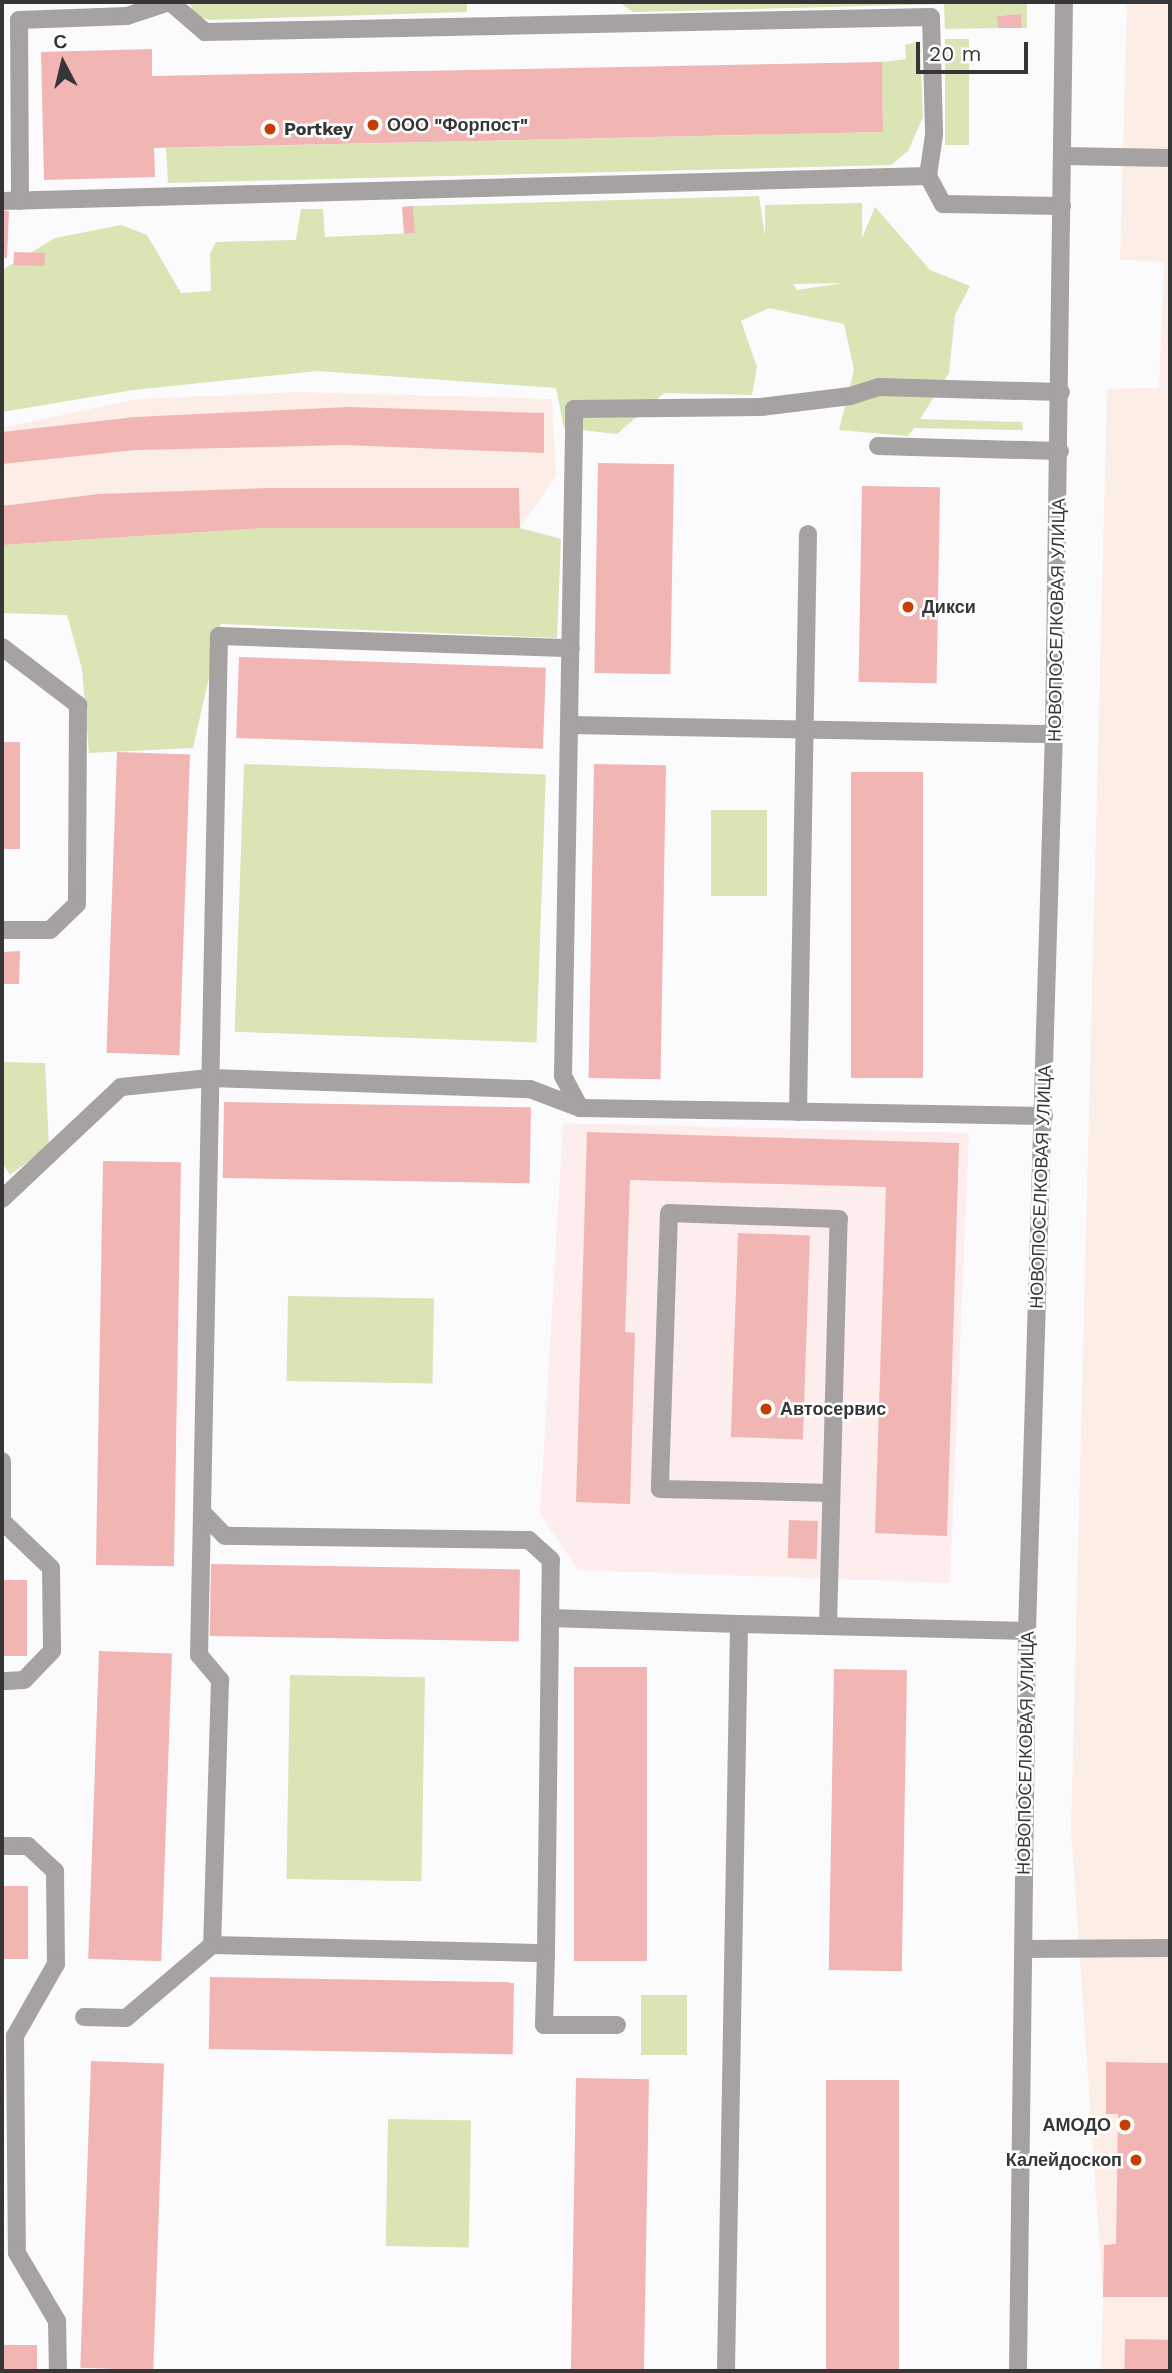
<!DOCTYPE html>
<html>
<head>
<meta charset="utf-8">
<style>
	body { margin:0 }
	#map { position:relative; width:1172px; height:2373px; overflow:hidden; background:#fbfbfe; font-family:"Work Sans",sans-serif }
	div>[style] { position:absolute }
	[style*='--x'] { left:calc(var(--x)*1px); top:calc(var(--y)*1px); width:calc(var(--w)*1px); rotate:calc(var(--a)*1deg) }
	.commercial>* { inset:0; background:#fdeded }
	.industrial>* { inset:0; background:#fceee7 }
	.green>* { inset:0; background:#dae4b5; transform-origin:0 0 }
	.building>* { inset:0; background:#f1b5b3; transform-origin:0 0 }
	.lane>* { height:18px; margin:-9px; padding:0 9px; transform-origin:9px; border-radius:9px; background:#a5a2a1 }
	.street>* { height:18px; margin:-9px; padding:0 9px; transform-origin:9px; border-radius:9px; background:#a5a2a1 }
	.dots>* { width:19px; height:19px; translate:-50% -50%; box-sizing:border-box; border:4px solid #fff; border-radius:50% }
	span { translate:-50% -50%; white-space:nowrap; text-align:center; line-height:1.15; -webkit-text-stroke:5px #fff; paint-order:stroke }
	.poi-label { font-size:18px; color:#363638; font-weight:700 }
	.left { translate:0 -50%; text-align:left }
	.right { translate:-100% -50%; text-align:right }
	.street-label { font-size:18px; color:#363638 }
	.frame { position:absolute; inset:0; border:4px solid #363638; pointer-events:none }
	.north { position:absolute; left:28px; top:28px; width:70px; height:70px; -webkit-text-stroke:5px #fff; paint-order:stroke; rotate:353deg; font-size:19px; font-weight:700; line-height:28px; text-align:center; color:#363638 }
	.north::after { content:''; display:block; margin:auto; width:24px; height:32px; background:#363638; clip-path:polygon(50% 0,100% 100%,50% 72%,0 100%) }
	.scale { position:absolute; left:916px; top:42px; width:112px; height:32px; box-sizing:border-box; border:4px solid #363638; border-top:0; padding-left:9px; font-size:21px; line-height:24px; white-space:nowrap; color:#363638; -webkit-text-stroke:5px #fff; paint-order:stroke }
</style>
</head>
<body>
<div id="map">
	<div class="commercial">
		<i style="clip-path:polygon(563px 1123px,969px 1133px,950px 1583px,578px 1570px,540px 1514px)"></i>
	</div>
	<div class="industrial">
		<i style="clip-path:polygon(1127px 2px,1170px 2px,1170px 2371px,1101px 2371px,1103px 2297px,1071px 1829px,1107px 389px,1159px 388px,1164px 262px,1120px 260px)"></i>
		<i style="clip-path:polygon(300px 392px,552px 399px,556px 476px,520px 528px,89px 536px,2px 545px,2px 428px,136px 399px)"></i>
	</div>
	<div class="green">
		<i style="clip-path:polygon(189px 2px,467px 2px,467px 12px,209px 20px,195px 15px)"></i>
		<i style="clip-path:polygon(619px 2px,1027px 2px,1027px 28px,1022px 28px,1020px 14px,997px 16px,998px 28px,945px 29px,944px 4px,633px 12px)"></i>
		<i style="left:945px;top:39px;width:24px;height:106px"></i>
		<i style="clip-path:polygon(920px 41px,923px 117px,908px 151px,891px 165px,168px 183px,166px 148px,883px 132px,882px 62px,906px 59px,905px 45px)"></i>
		<i style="clip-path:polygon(evenodd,759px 196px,765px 236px,765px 205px,862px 203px,862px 238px,875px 207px,930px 270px,970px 286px,955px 315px,949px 373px,920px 419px,1022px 422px,1023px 430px,914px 428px,908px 436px,839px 430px,854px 370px,844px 324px,769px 308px,741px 321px,757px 367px,752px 395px,664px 393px,617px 434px,564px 428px,556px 388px,317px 371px,133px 390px,2px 412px,2px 270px,55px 238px,121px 225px,147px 235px,181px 293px,211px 291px,210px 254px,216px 242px,296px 240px,301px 209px,323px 209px,325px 237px,414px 233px,413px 206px,759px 196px,844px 283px,797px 290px,793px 284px,794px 284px,844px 283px)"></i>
		<i style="clip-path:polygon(264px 528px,520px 528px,561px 539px,557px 638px,221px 624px,193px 748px,89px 753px,82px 669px,67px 615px,2px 613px,2px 545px)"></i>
		<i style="left:244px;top:764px;width:302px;height:268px;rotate:2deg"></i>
		<i style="left:711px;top:810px;width:56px;height:86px"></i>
		<i style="clip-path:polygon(2px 1062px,45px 1063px,49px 1146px,10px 1175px,2px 1162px)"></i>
		<i style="left:288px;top:1296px;width:146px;height:85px;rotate:1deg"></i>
		<i style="left:290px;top:1675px;width:135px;height:204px;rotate:1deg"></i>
		<i style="left:641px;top:1995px;width:46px;height:60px"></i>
		<i style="left:388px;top:2119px;width:83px;height:127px;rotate:1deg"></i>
	</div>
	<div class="building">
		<i style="clip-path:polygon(1021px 14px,1022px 28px,998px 28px,997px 16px)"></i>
		<i style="clip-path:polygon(152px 49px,152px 76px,882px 62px,883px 132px,154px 148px,155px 177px,44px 180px,41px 52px)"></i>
		<i style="left:413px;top:206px;width:27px;height:11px;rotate:86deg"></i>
		<i style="clip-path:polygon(2px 210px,9px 211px,7px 258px,2px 257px)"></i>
		<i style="left:14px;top:252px;width:31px;height:13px;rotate:2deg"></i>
		<i style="clip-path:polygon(348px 407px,544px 413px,544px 453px,345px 445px,136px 450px,2px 464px,2px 432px,135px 417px)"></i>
		<i style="left:598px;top:463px;width:76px;height:210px;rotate:1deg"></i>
		<i style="left:862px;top:486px;width:78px;height:196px;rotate:1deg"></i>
		<i style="clip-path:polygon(270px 488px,519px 488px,520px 528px,264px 528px,2px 545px,2px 506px,98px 494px)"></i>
		<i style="left:239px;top:657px;width:307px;height:81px;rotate:2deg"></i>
		<i style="left:2px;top:742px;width:18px;height:107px"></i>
		<i style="left:117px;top:752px;width:73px;height:301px;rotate:2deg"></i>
		<i style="left:594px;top:764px;width:72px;height:314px;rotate:1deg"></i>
		<i style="left:851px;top:772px;width:72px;height:306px"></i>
		<i style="clip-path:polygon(20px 951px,19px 984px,4px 984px,2px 952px)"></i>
		<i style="left:224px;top:1102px;width:307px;height:76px;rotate:1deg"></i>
		<i style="clip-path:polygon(587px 1132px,959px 1143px,947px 1536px,875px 1533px,886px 1187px,630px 1180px,625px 1332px,635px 1333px,630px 1504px,576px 1502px)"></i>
		<i style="left:103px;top:1161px;width:78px;height:404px;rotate:1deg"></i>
		<i style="left:738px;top:1233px;width:72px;height:204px;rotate:2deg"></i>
		<i style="left:789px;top:1520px;width:29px;height:38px;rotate:2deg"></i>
		<i style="left:211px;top:1564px;width:309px;height:72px;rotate:1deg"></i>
		<i style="left:2px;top:1580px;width:25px;height:76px"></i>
		<i style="left:99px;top:1651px;width:73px;height:308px;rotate:2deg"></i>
		<i style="left:574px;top:1667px;width:73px;height:294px"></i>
		<i style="left:834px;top:1669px;width:73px;height:301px;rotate:1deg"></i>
		<i style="left:2px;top:1886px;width:26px;height:73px"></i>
		<i style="left:210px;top:1977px;width:304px;height:72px;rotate:1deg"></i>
		<i style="left:91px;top:2061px;width:73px;height:307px;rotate:2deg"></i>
		<i style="clip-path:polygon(1106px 2062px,1170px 2063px,1170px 2297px,1103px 2297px,1104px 2245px,1116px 2244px,1118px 2114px,1106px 2114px)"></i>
		<i style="left:576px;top:2078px;width:73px;height:293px;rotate:1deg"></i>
		<i style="left:826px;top:2080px;width:73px;height:291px"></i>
		<i style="left:1125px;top:2339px;width:45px;height:32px;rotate:1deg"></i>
		<i style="left:37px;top:2345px;width:26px;height:35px;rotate:90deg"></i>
	</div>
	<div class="lane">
		<i style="--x:170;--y:2;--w:46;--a:40.6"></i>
		<i style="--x:205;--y:32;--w:726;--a:-1.18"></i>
		<i style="--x:931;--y:17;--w:118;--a:88.5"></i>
		<i style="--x:934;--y:135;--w:41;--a:98.3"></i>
		<i style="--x:928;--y:176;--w:32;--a:62"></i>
		<i style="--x:943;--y:204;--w:119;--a:1"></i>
		<i style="--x:1063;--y:156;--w:107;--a:1.1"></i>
		<i style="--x:2;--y:201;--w:926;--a:-1.55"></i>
		<i style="--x:20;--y:201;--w:181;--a:-90.3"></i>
		<i style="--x:19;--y:20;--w:108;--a:-2.1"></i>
		<i style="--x:127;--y:16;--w:44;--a:-18.4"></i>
		<i style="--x:878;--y:446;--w:182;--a:1.6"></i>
		<i style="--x:2;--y:647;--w:96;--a:37.3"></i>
		<i style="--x:78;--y:705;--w:199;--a:90.3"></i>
		<i style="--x:77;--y:904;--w:37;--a:136"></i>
		<i style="--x:50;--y:930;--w:48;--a:180"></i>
		<i style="--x:570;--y:725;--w:484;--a:1.1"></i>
		<i style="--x:798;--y:1112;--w:578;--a:-89.01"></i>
		<i style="--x:1044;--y:1116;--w:464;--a:-179"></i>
		<i style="--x:580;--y:1108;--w:36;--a:-118"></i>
		<i style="--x:563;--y:1076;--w:645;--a:-89.02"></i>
		<i style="--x:574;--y:431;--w:22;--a:-90"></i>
		<i style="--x:574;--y:409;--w:187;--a:-0.6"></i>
		<i style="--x:761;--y:407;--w:90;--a:-7"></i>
		<i style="--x:850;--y:396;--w:30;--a:-17"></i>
		<i style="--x:879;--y:387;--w:182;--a:1.6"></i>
		<i style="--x:2;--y:1199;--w:163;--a:-43.3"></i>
		<i style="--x:121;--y:1087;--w:89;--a:-5.8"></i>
		<i style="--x:210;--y:1078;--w:320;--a:2"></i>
		<i style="--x:530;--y:1089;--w:53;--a:20.8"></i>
		<i style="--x:2;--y:1461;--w:60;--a:90"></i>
		<i style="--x:2;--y:1521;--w:68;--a:43.8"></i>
		<i style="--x:51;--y:1568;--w:83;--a:89.3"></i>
		<i style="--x:52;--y:1651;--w:40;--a:134"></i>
		<i style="--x:24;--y:1680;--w:22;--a:177"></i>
		<i style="--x:202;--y:1512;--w:143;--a:91.2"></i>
		<i style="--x:199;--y:1655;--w:33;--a:50"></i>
		<i style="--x:220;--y:1680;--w:265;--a:91.7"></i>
		<i style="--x:212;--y:1945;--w:334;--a:1.4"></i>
		<i style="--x:546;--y:1953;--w:393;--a:-89.3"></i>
		<i style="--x:551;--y:1560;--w:30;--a:-138"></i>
		<i style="--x:529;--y:1540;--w:304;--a:-179.2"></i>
		<i style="--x:225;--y:1536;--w:33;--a:-134"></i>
		<i style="--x:202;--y:1512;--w:876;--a:-88.89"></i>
		<i style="--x:219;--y:636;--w:352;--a:2"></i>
		<i style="--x:550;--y:1618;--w:189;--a:1.8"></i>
		<i style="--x:828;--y:1626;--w:407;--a:-88.5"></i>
		<i style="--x:839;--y:1219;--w:170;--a:-178"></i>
		<i style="--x:669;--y:1213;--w:276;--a:91.9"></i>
		<i style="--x:660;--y:1489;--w:171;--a:1.3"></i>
		<i style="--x:2;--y:1846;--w:26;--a:0"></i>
		<i style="--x:28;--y:1846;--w:37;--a:43"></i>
		<i style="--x:55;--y:1871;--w:93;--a:89.4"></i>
		<i style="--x:56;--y:1964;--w:83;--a:119.7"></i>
		<i style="--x:15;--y:2036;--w:217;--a:89.5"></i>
		<i style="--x:17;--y:2253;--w:79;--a:59.5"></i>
		<i style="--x:57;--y:2321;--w:50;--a:88.9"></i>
		<i style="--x:1024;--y:1949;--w:146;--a:-0.4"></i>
		<i style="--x:546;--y:1953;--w:72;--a:91.6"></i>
		<i style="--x:544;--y:2025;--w:73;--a:0"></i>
		<i style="--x:84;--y:2017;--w:42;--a:1.4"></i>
		<i style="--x:126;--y:2018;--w:113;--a:-40.3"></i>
		<i style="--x:726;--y:2371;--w:747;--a:-89"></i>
		<i style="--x:739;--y:1624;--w:288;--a:1.4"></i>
	</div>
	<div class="street">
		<i style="--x:1018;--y:2371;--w:740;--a:-89.3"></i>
		<i style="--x:1027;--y:1631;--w:897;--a:-88.28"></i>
		<i style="--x:1054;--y:734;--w:732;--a:-89.22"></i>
	</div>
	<div class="dots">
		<i style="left:373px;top:125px;background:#c53f03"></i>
		<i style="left:270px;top:129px;background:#c53f03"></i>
		<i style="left:908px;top:607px;background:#c53f03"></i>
		<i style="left:766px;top:1409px;background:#c53f03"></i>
		<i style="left:1125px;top:2125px;background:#c53f03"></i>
		<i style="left:1136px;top:2160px;background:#c53f03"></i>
	</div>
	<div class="poi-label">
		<span class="left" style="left:387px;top:125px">ООО "Форпост"</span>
		<span class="left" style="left:284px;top:129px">Portkey</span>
		<span class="left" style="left:922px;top:607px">Дикси</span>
		<span class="left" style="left:780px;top:1409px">Автосервис</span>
		<span class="right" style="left:1111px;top:2125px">АМОДО</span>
		<span class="right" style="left:1122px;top:2160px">Калейдоскоп</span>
	</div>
	<div class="street-label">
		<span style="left:1057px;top:620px;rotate:-89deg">НОВОПОСЕЛКОВАЯ УЛИЦА</span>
		<span style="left:1041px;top:1187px;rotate:-88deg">НОВОПОСЕЛКОВАЯ УЛИЦА</span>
		<span style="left:1026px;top:1753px;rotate:-89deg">НОВОПОСЕЛКОВАЯ УЛИЦА</span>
	</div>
	<div class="frame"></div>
	<div class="north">С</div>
	<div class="scale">20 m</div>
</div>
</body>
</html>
